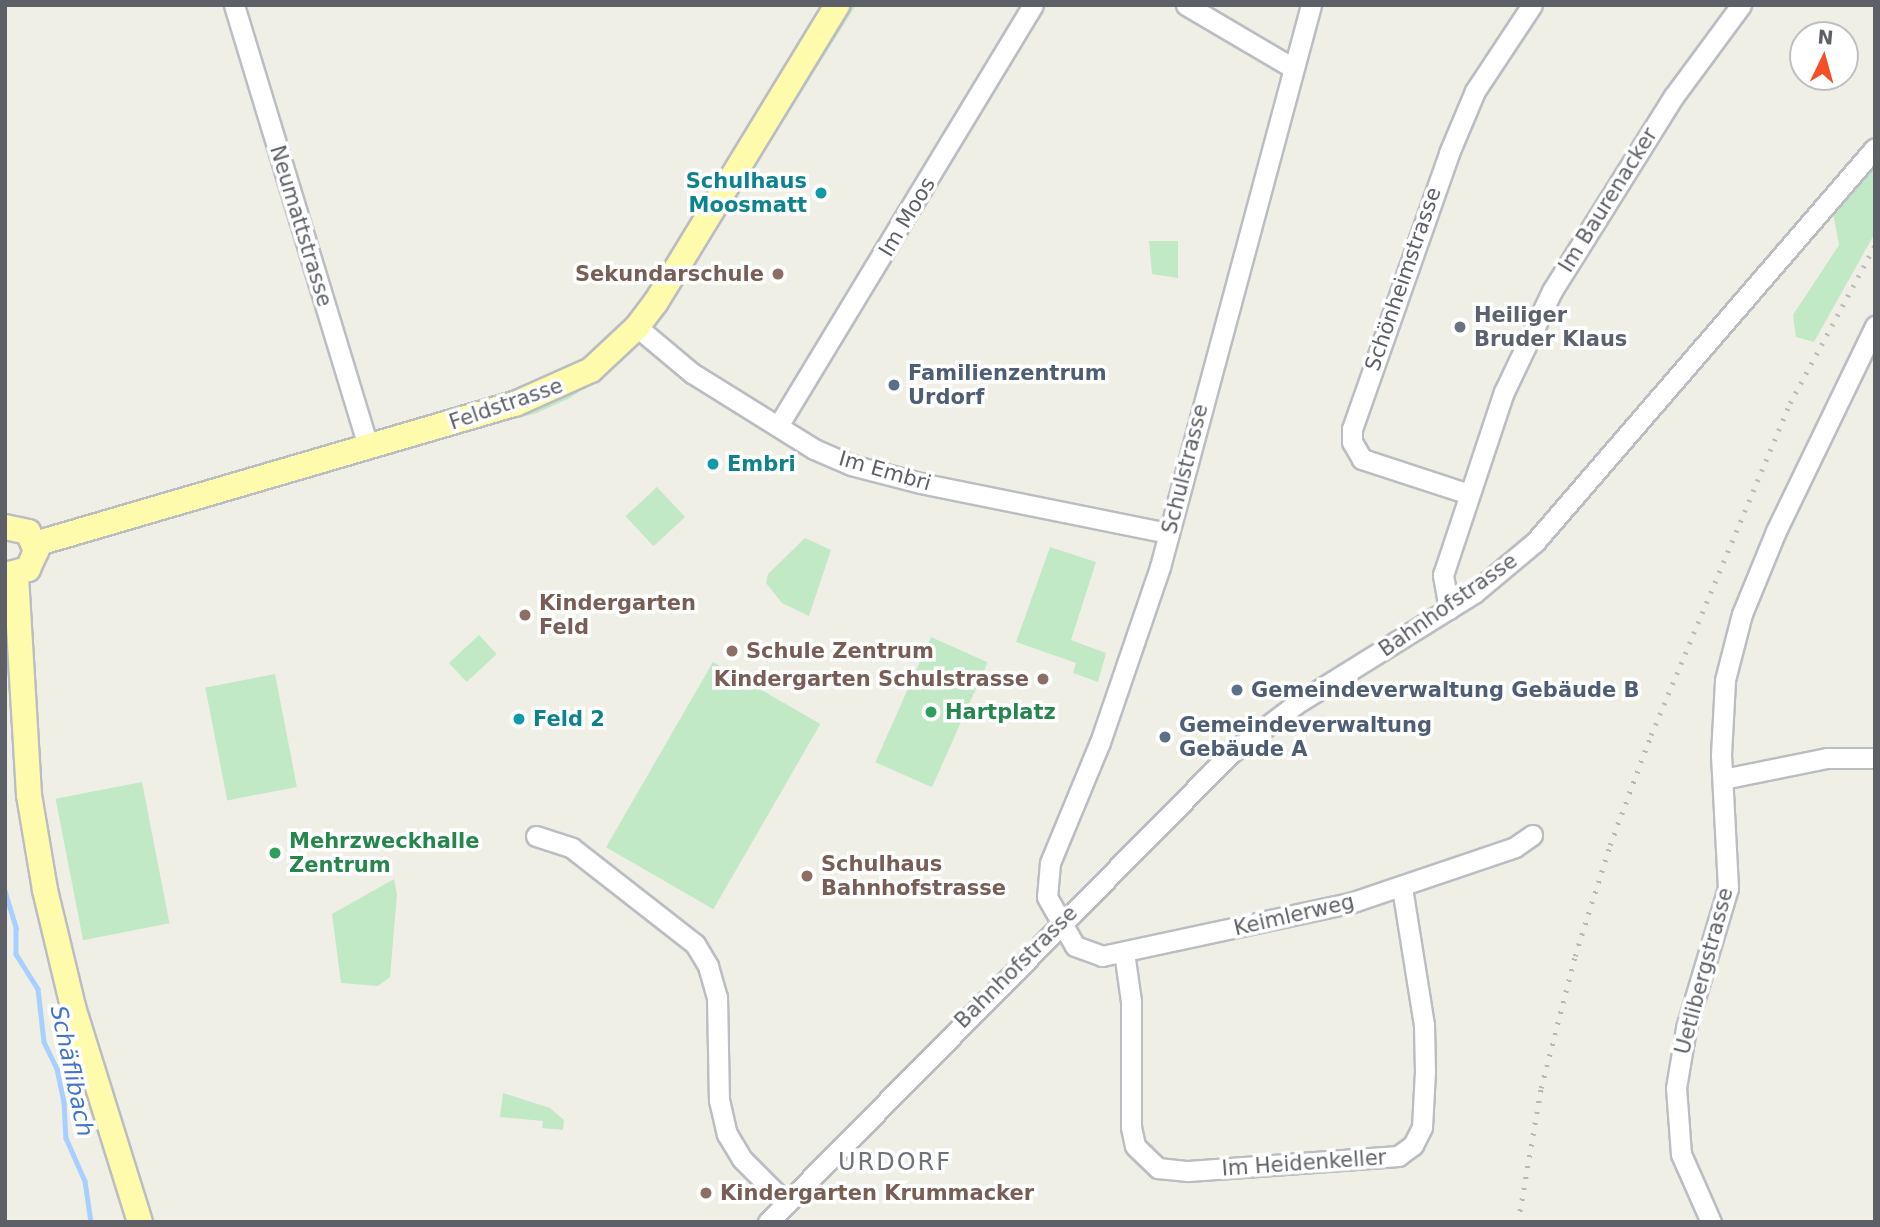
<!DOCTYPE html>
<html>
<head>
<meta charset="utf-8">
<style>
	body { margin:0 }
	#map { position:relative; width:1880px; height:1227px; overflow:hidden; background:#f0efe6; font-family:"DejaVu Sans",sans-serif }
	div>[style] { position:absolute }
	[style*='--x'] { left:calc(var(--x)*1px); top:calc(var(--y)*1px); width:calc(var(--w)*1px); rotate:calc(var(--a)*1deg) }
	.green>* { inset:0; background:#c1e9c6; transform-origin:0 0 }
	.stream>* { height:4.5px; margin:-2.25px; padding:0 2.25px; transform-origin:2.25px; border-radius:2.25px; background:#a7cfff }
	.roads { filter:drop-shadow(2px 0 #babdc2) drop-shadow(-2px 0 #babdc2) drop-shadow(0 2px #babdc2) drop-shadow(0 -2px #babdc2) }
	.minor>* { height:19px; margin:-9.5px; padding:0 9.5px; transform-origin:9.5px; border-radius:9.5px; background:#fff }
	.major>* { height:24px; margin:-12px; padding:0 12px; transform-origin:12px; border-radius:12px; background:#fffbac }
	.rail>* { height:4.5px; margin-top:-2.25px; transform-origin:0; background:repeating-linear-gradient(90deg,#b7b7b8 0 2px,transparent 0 11px) }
	.dots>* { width:19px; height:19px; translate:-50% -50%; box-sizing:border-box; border:4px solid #fff; border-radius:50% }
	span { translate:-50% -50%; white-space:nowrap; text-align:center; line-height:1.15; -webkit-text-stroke:7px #fff; paint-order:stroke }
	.culture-label { font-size:21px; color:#0d838f; font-weight:700 }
	.right { translate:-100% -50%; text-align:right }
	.left { translate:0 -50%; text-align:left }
	.street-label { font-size:21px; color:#5d6067 }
	.education-label { font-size:21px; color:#785e54; font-weight:700 }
	.worship-label { font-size:21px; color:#5b616d; font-weight:700 }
	.service-label { font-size:21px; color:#4e5e75; font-weight:700 }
	.leisure-label { font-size:21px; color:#27864d; font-weight:700 }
	.water-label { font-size:23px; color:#4174cb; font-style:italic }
	.quarter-label { font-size:24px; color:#6e7279; letter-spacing:2px }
	.frame { position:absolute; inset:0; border:7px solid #5d6067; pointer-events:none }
	.north { position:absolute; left:1789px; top:21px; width:70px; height:70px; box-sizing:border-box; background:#fff; border:2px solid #bebfc2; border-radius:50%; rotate:5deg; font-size:19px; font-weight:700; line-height:28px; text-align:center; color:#5d6067 }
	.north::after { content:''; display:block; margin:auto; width:24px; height:32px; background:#f45028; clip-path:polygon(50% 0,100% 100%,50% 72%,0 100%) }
</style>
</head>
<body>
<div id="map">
	<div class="green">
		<i style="clip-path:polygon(849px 5px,856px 5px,669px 305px,695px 259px)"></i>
		<i style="clip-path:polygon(1875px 162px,1875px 233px,1814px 342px,1796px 337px,1793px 315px,1839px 245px,1833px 213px)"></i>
		<i style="clip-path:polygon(1149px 241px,1178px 241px,1178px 278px,1152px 274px)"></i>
		<i style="clip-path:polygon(612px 369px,570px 398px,537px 413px,451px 436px,529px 412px)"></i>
		<i style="left:657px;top:487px;width:41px;height:43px;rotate:47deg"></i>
		<i style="clip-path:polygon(805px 538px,831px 550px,809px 616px,782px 603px,766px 583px,768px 574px)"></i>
		<i style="clip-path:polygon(1050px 547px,1096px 562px,1071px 640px,1106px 653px,1098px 682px,1073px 673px,1076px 663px,1016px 642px)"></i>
		<i style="left:479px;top:635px;width:26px;height:41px;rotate:47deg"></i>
		<i style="left:931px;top:637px;width:62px;height:137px;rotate:24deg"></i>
		<i style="left:713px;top:662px;width:124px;height:214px;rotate:30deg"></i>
		<i style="left:275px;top:674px;width:115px;height:71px;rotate:79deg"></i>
		<i style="left:142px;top:782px;width:144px;height:88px;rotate:79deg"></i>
		<i style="clip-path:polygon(394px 879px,397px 894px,390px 977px,378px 986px,341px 983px,332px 914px)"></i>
		<i style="clip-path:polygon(503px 1093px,550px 1108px,564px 1120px,563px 1130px,542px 1128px,543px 1121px,500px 1117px)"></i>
	</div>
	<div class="stream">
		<i style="--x:5;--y:891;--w:39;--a:73"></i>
		<i style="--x:16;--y:928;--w:26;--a:90"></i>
		<i style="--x:16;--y:954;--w:41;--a:57.8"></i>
		<i style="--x:38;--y:989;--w:53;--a:83.5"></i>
		<i style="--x:44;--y:1042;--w:30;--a:64"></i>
		<i style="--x:57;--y:1069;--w:34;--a:78"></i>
		<i style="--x:64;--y:1102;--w:36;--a:87"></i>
		<i style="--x:66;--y:1138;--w:47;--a:66.2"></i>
		<i style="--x:85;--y:1181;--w:41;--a:81.7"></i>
	</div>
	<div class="roads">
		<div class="minor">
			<i style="--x:234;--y:5;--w:462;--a:73.1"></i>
			<i style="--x:1186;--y:5;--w:124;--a:30.5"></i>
			<i style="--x:1311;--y:5;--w:582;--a:105.04"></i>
			<i style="--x:1160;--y:567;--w:185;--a:108.9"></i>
			<i style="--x:1100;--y:742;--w:131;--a:112.5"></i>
			<i style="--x:1050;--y:863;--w:34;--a:95"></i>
			<i style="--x:1047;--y:897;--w:56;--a:60.3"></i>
			<i style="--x:1075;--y:946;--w:29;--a:20"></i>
			<i style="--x:1102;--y:956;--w:254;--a:-12.1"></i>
			<i style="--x:1350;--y:903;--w:174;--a:-18.7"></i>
			<i style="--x:1515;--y:847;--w:21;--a:-35"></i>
			<i style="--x:637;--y:327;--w:72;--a:39.9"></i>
			<i style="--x:692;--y:373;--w:144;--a:31.9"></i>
			<i style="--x:814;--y:449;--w:40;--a:23.4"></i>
			<i style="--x:851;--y:465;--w:71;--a:14.6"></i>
			<i style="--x:920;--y:483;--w:254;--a:11.4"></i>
			<i style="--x:778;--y:426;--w:492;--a:-58.8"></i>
			<i style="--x:1469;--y:494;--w:113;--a:-161.9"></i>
			<i style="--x:1362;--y:459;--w:20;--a:-120"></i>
			<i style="--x:1352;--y:442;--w:13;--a:-90"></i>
			<i style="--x:1352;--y:429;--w:293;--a:-70.6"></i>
			<i style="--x:1449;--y:153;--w:67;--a:-67.2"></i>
			<i style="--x:1475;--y:91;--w:103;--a:-56.5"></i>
			<i style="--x:1449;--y:609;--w:35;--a:-100"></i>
			<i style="--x:1443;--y:575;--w:193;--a:-71.6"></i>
			<i style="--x:1504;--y:392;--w:112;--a:-64.6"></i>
			<i style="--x:1552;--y:291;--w:230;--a:-58"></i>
			<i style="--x:1674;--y:96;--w:113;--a:-53.6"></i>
			<i style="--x:1723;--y:779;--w:106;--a:-11.4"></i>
			<i style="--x:1827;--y:758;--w:48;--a:0"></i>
			<i style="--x:536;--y:836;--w:38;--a:18"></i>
			<i style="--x:572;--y:848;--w:156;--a:38"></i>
			<i style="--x:695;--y:944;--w:26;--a:59"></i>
			<i style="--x:708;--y:966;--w:32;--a:74"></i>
			<i style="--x:717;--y:997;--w:103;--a:88.9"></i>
			<i style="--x:719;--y:1100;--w:35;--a:77"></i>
			<i style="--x:727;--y:1134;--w:29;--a:59"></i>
			<i style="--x:742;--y:1159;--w:61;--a:45"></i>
			<i style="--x:1124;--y:952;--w:49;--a:81.9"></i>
			<i style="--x:1131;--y:1001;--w:126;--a:90"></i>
			<i style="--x:1131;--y:1127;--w:19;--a:78"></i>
			<i style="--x:1135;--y:1146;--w:32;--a:44"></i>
			<i style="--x:1158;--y:1168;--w:30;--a:6"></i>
			<i style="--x:1188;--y:1171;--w:211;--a:-4.1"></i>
			<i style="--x:1398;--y:1156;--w:19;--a:-36"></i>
			<i style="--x:1413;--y:1145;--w:20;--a:-63"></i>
			<i style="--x:1422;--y:1127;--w:55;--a:-86.9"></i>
			<i style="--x:1425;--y:1072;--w:47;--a:-91.2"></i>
			<i style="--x:1424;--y:1025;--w:139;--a:-99.1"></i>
			<i style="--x:768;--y:1222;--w:658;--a:-45.37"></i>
			<i style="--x:1230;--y:754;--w:83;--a:-37.1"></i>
			<i style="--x:1296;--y:704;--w:210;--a:-31.9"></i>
			<i style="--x:1474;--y:593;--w:80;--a:-39.9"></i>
			<i style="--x:1535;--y:542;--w:520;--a:-49.21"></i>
			<i style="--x:1711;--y:1222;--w:74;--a:-113.8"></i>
			<i style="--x:1681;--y:1154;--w:66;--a:-94.3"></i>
			<i style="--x:1676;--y:1088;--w:61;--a:-80.5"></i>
			<i style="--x:1686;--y:1028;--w:146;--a:-73.3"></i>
			<i style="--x:1728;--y:888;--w:133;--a:-93"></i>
			<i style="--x:1721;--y:755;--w:75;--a:-86.9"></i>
			<i style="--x:1725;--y:680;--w:68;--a:-75.6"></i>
			<i style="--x:1742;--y:614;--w:90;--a:-67.7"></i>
			<i style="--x:1776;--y:531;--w:228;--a:-64.2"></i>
		</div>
		<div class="major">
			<i style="--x:5;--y:527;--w:24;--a:12"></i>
			<i style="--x:28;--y:532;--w:21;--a:67"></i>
			<i style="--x:36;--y:551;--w:20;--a:114"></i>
			<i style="--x:28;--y:569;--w:24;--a:165"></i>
			<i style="--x:35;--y:544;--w:500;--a:-16.3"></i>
			<i style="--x:515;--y:404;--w:83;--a:-24.1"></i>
			<i style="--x:591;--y:370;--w:63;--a:-43.1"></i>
			<i style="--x:637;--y:327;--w:31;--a:-53"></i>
			<i style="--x:656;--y:302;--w:348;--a:-58.6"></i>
			<i style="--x:16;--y:576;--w:219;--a:86.6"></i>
			<i style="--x:29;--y:795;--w:96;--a:80.4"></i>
			<i style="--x:45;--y:890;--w:120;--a:76.5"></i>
			<i style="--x:73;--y:1007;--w:225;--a:72.7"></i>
		</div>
	</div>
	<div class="rail">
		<i style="--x:1518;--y:1222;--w:136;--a:-80.3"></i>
		<i style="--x:1541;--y:1088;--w:136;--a:-75.6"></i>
		<i style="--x:1575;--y:956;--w:116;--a:-72.5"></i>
		<i style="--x:1610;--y:845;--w:117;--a:-69.6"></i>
		<i style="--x:1651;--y:735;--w:360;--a:-67.3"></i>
		<i style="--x:1790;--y:403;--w:179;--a:-61.7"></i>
	</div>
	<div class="dots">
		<i style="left:821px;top:193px;background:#0f9aa8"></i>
		<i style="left:778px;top:274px;background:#8d6e63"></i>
		<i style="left:1460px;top:327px;background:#6b7280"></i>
		<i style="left:894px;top:385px;background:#5c6f8a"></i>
		<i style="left:713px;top:464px;background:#0f9aa8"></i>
		<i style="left:525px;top:615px;background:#8d6e63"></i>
		<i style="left:732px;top:651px;background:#8d6e63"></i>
		<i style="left:1043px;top:679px;background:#8d6e63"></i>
		<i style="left:1237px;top:690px;background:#5c6f8a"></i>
		<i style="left:931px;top:712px;background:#2e9e5b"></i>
		<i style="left:519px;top:719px;background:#0f9aa8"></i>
		<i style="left:1165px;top:737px;background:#5c6f8a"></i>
		<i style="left:275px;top:853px;background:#2e9e5b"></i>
		<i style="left:807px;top:876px;background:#8d6e63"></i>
		<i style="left:706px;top:1193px;background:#8d6e63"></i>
	</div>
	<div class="culture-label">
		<span class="right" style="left:807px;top:193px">Schulhaus<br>Moosmatt</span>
		<span class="left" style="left:727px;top:464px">Embri</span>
		<span class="left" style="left:533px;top:719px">Feld 2</span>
	</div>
	<div class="street-label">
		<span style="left:1608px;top:200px;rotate:-58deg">Im Baurenacker</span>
		<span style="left:907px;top:217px;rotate:-59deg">Im Moos</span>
		<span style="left:301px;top:226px;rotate:73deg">Neumattstrasse</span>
		<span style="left:1403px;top:279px;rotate:-71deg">Schönheimstrasse</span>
		<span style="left:506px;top:404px;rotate:-19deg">Feldstrasse</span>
		<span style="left:1185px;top:469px;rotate:-76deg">Schulstrasse</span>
		<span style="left:885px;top:471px;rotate:16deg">Im Embri</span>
		<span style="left:1448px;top:605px;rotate:-35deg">Bahnhofstrasse</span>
		<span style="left:1294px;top:915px;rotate:-13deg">Keimlerweg</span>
		<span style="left:1016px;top:967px;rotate:-45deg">Bahnhofstrasse</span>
		<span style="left:1704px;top:971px;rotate:-75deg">Uetlibergstrasse</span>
		<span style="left:1304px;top:1163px;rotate:-4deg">Im Heidenkeller</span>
	</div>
	<div class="education-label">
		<span class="right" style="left:764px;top:274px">Sekundarschule</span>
		<span class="left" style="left:539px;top:615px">Kindergarten<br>Feld</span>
		<span class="left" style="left:746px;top:651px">Schule Zentrum</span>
		<span class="right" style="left:1029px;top:679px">Kindergarten Schulstrasse</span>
		<span class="left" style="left:821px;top:876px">Schulhaus<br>Bahnhofstrasse</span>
		<span class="left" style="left:720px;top:1193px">Kindergarten Krummacker</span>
	</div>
	<div class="worship-label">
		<span class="left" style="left:1474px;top:327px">Heiliger<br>Bruder Klaus</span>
	</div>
	<div class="service-label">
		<span class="left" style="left:908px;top:385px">Familienzentrum<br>Urdorf</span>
		<span class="left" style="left:1251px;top:690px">Gemeindeverwaltung Gebäude B</span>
		<span class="left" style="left:1179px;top:737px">Gemeindeverwaltung<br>Gebäude A</span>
	</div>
	<div class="leisure-label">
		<span class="left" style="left:945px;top:712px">Hartplatz</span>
		<span class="left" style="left:289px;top:853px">Mehrzweckhalle<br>Zentrum</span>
	</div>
	<div class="water-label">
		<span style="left:72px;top:1071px;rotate:78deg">Schäflibach</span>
	</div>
	<div class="quarter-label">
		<span style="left:895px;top:1163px">URDORF</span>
	</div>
	<div class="frame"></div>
	<div class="north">N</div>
</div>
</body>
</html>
